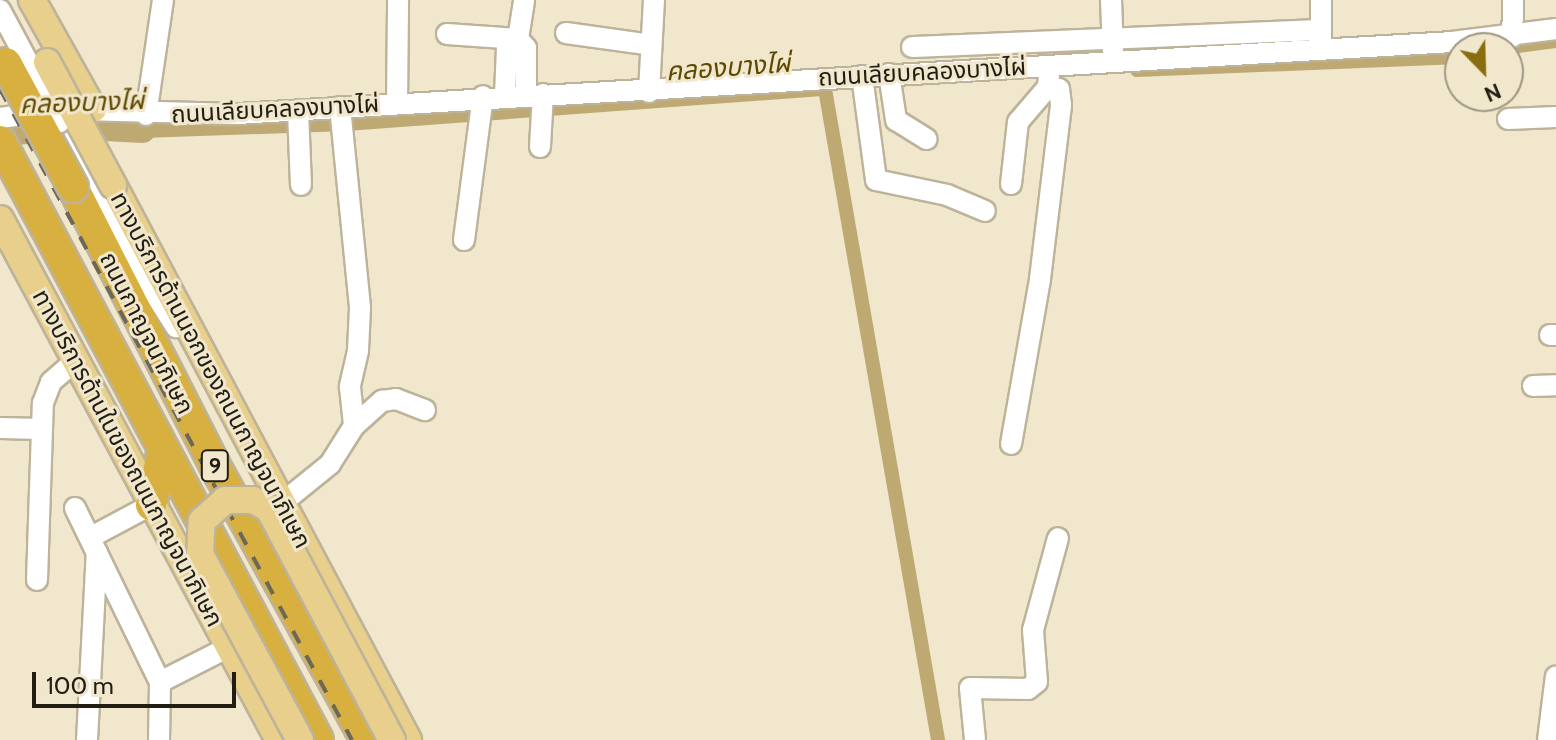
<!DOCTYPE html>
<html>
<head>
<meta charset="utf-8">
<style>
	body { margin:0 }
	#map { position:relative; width:1556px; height:740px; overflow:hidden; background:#f1e7cd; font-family:Cabin,"Noto Sans Thai",sans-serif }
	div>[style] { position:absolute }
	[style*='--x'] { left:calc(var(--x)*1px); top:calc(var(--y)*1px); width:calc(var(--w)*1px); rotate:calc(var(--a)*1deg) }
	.canal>* { height:14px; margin:-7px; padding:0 7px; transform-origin:7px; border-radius:7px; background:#bea972 }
	.river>* { height:24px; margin:-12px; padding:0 12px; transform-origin:12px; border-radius:12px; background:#bea972 }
	.roads { filter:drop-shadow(2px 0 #bdb39a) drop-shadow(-2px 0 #bdb39a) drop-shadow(0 2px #bdb39a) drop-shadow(0 -2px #bdb39a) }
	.minor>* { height:20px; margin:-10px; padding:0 10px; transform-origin:10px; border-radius:10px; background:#fff }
	.major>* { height:26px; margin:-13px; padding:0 13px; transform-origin:13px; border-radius:13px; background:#e8d08c }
	.highway>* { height:30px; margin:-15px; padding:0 15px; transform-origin:15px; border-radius:15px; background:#d8b03f }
	.rail>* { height:4px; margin-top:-2px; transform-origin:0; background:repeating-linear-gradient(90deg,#6d6757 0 14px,transparent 0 28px) }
	.bridges { filter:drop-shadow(2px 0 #bdb39a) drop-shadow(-2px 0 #bdb39a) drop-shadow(0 2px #bdb39a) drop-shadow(0 -2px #bdb39a) }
	.minor-bridge>* { height:20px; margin:-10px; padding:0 10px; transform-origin:10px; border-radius:10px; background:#fff }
	.major-bridge>* { height:26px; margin:-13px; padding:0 13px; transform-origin:13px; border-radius:13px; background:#e8d08c }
	.highway-bridge>* { height:30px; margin:-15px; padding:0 15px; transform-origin:15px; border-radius:15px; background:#d8b03f }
	span { translate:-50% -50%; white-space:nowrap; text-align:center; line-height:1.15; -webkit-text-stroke:6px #f1e7cd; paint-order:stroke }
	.shield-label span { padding:2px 6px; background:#f1e7cd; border:2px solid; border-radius:6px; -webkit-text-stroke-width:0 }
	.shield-label { font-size:22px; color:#211d13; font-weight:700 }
	.street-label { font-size:24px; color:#211d13 }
	.water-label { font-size:26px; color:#5e4800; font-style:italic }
	.north { position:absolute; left:1444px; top:32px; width:80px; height:80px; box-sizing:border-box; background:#f1e7cd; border:2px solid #9e9683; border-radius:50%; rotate:157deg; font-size:22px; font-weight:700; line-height:32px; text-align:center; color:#211d13 }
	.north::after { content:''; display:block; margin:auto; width:28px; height:36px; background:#8a6d0e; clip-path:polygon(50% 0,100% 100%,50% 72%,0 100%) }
	.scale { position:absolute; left:32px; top:672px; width:204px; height:36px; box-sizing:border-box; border:4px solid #211d13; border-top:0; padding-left:10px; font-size:24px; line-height:28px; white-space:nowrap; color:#211d13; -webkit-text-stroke:6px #f1e7cd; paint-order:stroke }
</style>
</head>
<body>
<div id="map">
	<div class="canal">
		<i style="--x:1504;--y:48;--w:52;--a:-7.7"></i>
		<i style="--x:1137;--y:70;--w:323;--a:-2.3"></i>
		<i style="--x:825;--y:89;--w:661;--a:80.15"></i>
		<i style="--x:143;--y:131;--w:203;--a:-2"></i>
		<i style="--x:346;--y:124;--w:480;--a:-4.2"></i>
	</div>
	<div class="river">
		<i style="--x:0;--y:134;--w:86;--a:-4"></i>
		<i style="--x:86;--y:128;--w:57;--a:3"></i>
	</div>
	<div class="roads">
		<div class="minor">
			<i style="--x:1111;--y:0;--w:51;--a:87.8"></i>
			<i style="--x:1321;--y:0;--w:41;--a:90"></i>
			<i style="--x:566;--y:33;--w:86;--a:8"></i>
			<i style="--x:447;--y:34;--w:71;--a:4"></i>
			<i style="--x:1512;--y:37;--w:37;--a:-88"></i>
			<i style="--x:518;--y:39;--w:12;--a:48"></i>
			<i style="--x:526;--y:48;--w:46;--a:90"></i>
			<i style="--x:912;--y:47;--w:409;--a:-2.4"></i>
			<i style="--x:889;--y:74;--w:47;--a:81.3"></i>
			<i style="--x:896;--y:120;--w:36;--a:32"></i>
			<i style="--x:862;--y:76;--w:105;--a:82.3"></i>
			<i style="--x:876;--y:180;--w:73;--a:11.9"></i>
			<i style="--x:947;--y:195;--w:41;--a:22.8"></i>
			<i style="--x:649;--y:92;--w:92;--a:-86.9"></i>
			<i style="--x:505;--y:95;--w:47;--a:-87.6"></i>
			<i style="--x:507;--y:48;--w:14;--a:-39"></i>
			<i style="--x:518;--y:39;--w:39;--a:-81"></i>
			<i style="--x:397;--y:103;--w:103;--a:-89.4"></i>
			<i style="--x:340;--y:107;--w:202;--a:84.3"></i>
			<i style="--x:360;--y:308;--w:43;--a:92.7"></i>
			<i style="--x:358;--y:351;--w:37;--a:103"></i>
			<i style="--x:350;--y:387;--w:39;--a:84"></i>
			<i style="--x:80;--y:110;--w:157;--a:1.5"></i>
			<i style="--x:237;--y:114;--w:1217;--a:-3.39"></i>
			<i style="--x:1452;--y:42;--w:105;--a:-7.1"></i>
			<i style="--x:298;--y:111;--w:74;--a:87.7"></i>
			<i style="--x:146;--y:115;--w:116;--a:-81.6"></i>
			<i style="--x:0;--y:118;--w:44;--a:-7.8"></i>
			<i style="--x:1508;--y:119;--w:48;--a:-2.4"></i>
			<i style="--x:60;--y:122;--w:161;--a:61.8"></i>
			<i style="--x:136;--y:264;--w:75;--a:57.6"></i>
			<i style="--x:540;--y:147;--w:53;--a:-86.8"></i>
			<i style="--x:1011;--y:184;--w:62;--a:-83.6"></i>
			<i style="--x:1018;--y:122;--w:46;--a:-49.4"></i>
			<i style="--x:1048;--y:87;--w:11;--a:-85"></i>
			<i style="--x:464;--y:240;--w:145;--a:-82.5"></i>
			<i style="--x:1550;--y:335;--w:6;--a:0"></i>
			<i style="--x:1533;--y:386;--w:23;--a:-2"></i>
			<i style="--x:0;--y:428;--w:42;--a:1.4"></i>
			<i style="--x:1011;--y:444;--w:168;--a:-80"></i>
			<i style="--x:1040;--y:279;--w:175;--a:-83.1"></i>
			<i style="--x:1061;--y:105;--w:16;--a:-97"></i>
			<i style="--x:1059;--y:89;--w:11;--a:-170"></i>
			<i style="--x:282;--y:503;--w:62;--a:-39.1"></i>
			<i style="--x:330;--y:464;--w:45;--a:-57.7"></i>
			<i style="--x:354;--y:426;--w:38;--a:-42"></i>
			<i style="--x:382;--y:401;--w:14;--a:-8"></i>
			<i style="--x:396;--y:399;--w:31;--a:21"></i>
			<i style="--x:75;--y:508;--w:194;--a:64"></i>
			<i style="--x:91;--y:537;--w:68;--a:-28.1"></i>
			<i style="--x:37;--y:580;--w:177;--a:-88.1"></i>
			<i style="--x:43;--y:403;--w:22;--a:-69"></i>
			<i style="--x:51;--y:382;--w:32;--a:-41"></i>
			<i style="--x:87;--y:740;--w:188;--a:-87"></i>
			<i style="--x:159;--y:740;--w:58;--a:-89"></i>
			<i style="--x:160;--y:682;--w:77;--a:-26.9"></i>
			<i style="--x:975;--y:740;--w:52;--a:-95.5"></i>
			<i style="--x:970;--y:688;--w:58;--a:1"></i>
			<i style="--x:1028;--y:689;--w:11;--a:-38"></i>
			<i style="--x:1037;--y:682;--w:52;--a:-94.4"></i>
			<i style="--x:1033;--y:630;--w:95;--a:-74.8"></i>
			<i style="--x:1548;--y:740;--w:64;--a:-82.9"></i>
		</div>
		<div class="major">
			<i style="--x:32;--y:0;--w:125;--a:60.8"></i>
			<i style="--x:113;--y:185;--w:629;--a:62.01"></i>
			<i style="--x:0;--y:219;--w:591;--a:61.83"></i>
		</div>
		<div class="highway">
			<i style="--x:0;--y:141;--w:678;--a:62.04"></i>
			<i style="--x:73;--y:187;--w:323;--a:63"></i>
			<i style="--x:220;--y:475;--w:303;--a:61.1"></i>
			<i style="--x:151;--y:505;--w:52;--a:-77.8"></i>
		</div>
	</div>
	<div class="rail">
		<i style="--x:0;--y:89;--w:740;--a:61.6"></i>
	</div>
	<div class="bridges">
		<div class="minor-bridge">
			<i style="--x:0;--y:10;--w:127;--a:61.8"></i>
		</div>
		<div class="major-bridge">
			<i style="--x:47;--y:62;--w:140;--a:61.8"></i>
			<i style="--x:300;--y:740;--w:211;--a:-118.3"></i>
			<i style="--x:200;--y:554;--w:33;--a:-87"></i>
			<i style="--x:202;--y:521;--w:31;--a:-42"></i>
			<i style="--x:225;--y:500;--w:28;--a:0"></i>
			<i style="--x:253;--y:500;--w:18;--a:29"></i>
			<i style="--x:269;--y:509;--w:262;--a:62"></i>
		</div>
		<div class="highway-bridge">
			<i style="--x:6;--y:63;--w:141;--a:61.6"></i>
		</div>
	</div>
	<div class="shield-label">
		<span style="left:215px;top:466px">9</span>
	</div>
	<div class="street-label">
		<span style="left:922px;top:72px;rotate:-3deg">ถนนเลียบคลองบางไผ่</span>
		<span style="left:275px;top:109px;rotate:-3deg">ถนนเลียบคลองบางไผ่</span>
		<span style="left:147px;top:333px;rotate:63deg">ถนนกาญจนาภิเษก</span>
		<span style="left:211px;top:370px;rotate:62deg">ทางบริการด้านนอกของถนนกาญจนาภิเษก</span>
		<span style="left:128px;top:458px;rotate:62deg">ทางบริการด้านในของถนนกาญจนาภิเษก</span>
	</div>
	<div class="water-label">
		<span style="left:728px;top:68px;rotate:-4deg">คลองบางไผ่</span>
		<span style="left:82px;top:103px;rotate:-2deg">คลองบางไผ่</span>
	</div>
	<div class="north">N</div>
	<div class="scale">100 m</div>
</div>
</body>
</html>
